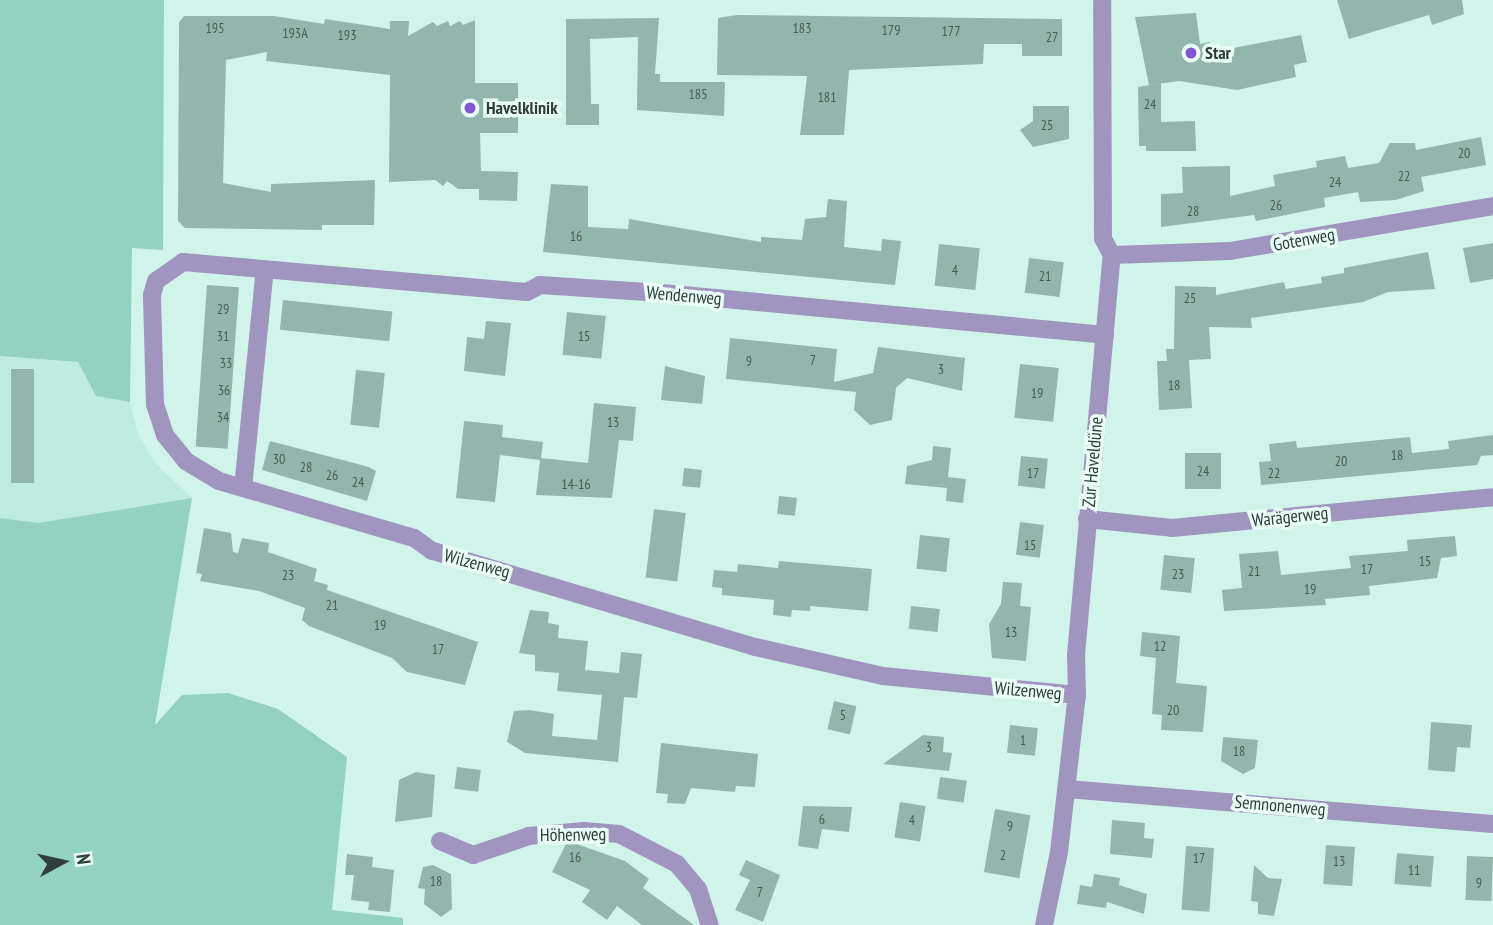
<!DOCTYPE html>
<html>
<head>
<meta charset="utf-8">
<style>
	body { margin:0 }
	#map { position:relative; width:1493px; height:925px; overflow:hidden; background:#d0f4ea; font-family:"PT Sans Narrow",sans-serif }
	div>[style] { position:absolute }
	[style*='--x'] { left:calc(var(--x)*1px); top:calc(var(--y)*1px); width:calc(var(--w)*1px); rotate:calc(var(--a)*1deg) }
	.built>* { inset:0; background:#beecdf }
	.green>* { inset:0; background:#93d2c1 }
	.building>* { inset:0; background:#93b6ac; transform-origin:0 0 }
	.minor>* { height:18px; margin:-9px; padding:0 9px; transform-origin:9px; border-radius:9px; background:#a095be }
	.dots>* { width:19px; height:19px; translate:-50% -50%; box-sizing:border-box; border:4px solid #e8fef7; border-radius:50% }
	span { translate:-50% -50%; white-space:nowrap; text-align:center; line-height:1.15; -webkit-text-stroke:7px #e8fef7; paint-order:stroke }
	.number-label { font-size:14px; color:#485c56 }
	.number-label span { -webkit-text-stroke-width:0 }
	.poi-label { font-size:18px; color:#2f3e3a; font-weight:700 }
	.left { translate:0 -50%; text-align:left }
	.street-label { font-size:18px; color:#2f3e3a }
	.north { position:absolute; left:28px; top:827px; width:70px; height:70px; -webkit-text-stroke:5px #e8fef7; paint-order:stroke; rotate:82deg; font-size:19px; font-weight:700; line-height:28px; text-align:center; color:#2f3e3a }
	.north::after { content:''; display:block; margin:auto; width:24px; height:32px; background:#2f3e3a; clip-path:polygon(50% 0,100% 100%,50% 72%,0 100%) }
</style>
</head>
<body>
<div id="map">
	<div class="built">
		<i style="clip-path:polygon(0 356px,78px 362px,96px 396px,130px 402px,138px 434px,155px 463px,192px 498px,38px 523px,0 518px)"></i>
	</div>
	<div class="green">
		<i style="clip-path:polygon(0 0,164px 0,163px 250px,132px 248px,130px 402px,96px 396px,78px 362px,0 356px)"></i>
		<i style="clip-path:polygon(192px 498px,155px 725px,182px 695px,228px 693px,278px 709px,347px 757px,332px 910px,403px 918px,403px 925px,0 925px,0 518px,38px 523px)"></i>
	</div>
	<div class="building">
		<i style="clip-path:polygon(1337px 0,1462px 0,1464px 14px,1432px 25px,1429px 15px,1349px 39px)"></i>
		<i style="clip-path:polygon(1196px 13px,1200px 44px,1210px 42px,1213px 52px,1301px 35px,1307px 62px,1294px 65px,1296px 77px,1237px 90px,1179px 81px,1149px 85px,1135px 17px)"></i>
		<i style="clip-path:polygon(737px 15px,1062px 19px,1062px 56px,1022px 56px,1022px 44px,984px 44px,983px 64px,849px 70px,844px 135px,800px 135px,807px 76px,717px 75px,718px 18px)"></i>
		<i style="clip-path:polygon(184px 16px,274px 16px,324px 24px,325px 19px,390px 29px,390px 21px,409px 21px,408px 36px,433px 22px,437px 26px,448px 21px,450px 26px,460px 21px,463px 25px,475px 20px,475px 83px,518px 83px,518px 133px,480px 133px,481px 171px,518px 172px,517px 201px,479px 200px,479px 189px,458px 189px,447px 181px,443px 186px,435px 180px,389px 182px,390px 75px,266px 61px,267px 52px,226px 60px,223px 183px,271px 192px,271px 184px,375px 180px,374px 225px,322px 225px,322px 230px,185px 228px,178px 221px,179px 22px)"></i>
		<i style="clip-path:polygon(659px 18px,655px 74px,660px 74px,660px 82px,725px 82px,724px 116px,637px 110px,638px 37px,590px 39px,591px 104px,599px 104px,599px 125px,566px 125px,566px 19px)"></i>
		<i style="clip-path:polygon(1161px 83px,1161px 122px,1195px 121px,1196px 151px,1146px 151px,1146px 146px,1139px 146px,1138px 87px)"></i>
		<i style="clip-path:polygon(1033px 106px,1069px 106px,1069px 139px,1033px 147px,1020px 130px,1033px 121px)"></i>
		<i style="clip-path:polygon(1481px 137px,1486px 165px,1421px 177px,1424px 191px,1396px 200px,1360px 202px,1358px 192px,1324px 198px,1325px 207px,1256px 221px,1254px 215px,1161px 227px,1161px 194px,1183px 193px,1182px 167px,1230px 166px,1230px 196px,1275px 186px,1273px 175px,1317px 167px,1316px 161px,1345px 156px,1348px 168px,1379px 163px,1390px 143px,1415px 143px,1416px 150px)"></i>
		<i style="clip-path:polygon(551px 184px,588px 186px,588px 227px,628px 229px,629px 219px,761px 242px,761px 237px,802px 240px,805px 219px,826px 217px,828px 199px,847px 201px,844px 247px,881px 251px,882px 239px,901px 241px,895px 285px,543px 252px)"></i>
		<i style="clip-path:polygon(1493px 243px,1493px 279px,1470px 283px,1463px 248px)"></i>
		<i style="left:939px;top:244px;width:41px;height:42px;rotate:6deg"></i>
		<i style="clip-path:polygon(1428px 252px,1435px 289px,1388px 292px,1363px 302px,1251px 318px,1252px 328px,1209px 327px,1211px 359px,1189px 360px,1192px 408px,1159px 410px,1157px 361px,1167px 361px,1166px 349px,1174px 349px,1175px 286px,1216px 287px,1216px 295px,1284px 282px,1286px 289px,1322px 283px,1321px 277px,1344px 273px,1344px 268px)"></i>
		<i style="left:1029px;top:258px;width:35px;height:35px;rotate:7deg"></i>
		<i style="left:207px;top:285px;width:32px;height:162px;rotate:4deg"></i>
		<i style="left:283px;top:300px;width:110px;height:30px;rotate:6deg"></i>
		<i style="left:567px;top:312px;width:39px;height:43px;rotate:6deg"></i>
		<i style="clip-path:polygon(486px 321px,511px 323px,505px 376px,464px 371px,467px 337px,484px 339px)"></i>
		<i style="clip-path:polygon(730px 338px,837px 349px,834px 382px,873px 373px,878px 347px,965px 358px,962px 391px,907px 378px,896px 388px,892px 420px,870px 425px,854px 410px,856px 392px,726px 379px)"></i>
		<i style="left:1020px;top:364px;width:39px;height:54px;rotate:6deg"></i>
		<i style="clip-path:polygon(665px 366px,705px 376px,702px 404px,661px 400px)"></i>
		<i style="left:11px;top:369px;width:23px;height:114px"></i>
		<i style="left:356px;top:370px;width:29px;height:55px;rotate:6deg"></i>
		<i style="clip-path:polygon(594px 403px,636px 407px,633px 441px,619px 440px,612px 498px,536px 495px,540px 460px,500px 455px,495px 502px,456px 498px,464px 421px,503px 425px,502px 437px,543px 442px,541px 458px,588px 463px)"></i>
		<i style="clip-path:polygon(1493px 435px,1493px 455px,1481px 456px,1477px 465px,1261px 485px,1259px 462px,1271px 461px,1269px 444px,1296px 441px,1297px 448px,1410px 437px,1412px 453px,1449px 449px,1448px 441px)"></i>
		<i style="clip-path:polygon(270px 441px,369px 467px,376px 471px,367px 501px,262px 470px)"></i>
		<i style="clip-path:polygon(933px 446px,951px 448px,948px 477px,966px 479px,963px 503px,946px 501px,947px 488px,905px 484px,907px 466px,932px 460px)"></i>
		<i style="left:1185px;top:453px;width:36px;height:36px"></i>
		<i style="left:1021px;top:456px;width:27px;height:30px;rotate:6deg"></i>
		<i style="left:684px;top:468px;width:18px;height:18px;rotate:6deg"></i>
		<i style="left:779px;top:496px;width:18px;height:18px;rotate:6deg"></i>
		<i style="left:654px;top:509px;width:32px;height:69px;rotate:7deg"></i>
		<i style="left:1020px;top:522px;width:24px;height:33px;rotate:7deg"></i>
		<i style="clip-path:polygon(204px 528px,231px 533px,233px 552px,238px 553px,242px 538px,269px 543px,268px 552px,317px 569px,314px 581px,328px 585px,327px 590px,478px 642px,465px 685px,407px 672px,392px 658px,309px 626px,302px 620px,305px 608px,259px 591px,200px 581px,202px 574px,196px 573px)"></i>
		<i style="left:920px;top:535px;width:30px;height:34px;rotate:6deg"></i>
		<i style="clip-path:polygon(1455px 536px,1457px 556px,1441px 558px,1437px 578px,1369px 586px,1370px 595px,1325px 599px,1326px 605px,1224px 611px,1222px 590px,1242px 588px,1239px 554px,1278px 551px,1281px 575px,1351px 568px,1349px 556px,1408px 551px,1407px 540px)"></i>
		<i style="left:1164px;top:555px;width:31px;height:35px;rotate:6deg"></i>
		<i style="clip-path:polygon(779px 561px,872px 569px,868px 611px,810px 606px,810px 611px,792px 610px,791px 617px,773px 615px,774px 600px,722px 595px,722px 588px,712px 587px,714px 570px,737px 572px,738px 564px,778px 568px)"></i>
		<i style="clip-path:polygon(1003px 582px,1022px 583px,1020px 606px,1031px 607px,1026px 661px,992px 658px,989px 624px,1001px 604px)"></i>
		<i style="left:911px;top:606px;width:29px;height:23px;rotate:6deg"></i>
		<i style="clip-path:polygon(530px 610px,549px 612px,548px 623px,559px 625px,558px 638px,588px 641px,585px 670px,619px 673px,621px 652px,642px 654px,637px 698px,624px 697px,618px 762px,525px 753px,507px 742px,514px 711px,529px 710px,554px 714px,552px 736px,597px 740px,602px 695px,557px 691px,559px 673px,535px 671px,535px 655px,519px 653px)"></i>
		<i style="clip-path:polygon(1142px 632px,1180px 636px,1176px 683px,1207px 686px,1203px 732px,1161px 730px,1162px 715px,1152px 714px,1156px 658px,1140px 656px)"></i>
		<i style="left:834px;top:701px;width:23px;height:29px;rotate:13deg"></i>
		<i style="clip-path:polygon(1431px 722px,1472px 725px,1470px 748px,1457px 747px,1455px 772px,1428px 770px)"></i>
		<i style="left:1010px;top:725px;width:28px;height:28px;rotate:6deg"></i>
		<i style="clip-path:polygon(923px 735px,944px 737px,943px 752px,952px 753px,949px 771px,883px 764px)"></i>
		<i style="clip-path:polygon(1223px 737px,1258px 740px,1255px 768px,1243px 774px,1221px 761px)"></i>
		<i style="clip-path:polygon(661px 743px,758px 754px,755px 787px,736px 786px,735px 792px,691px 788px,685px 804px,667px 803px,668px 794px,656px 793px)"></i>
		<i style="left:457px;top:767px;width:24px;height:22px;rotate:7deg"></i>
		<i style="clip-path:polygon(416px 772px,435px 775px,432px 817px,395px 822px,399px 780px)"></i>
		<i style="left:940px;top:777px;width:27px;height:22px;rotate:8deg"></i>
		<i style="left:900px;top:802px;width:26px;height:36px;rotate:9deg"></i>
		<i style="clip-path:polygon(803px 806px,852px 807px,849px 832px,822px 829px,818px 849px,798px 846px)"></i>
		<i style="left:995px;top:809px;width:36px;height:64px;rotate:10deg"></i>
		<i style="clip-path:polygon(1112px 820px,1145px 823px,1144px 838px,1154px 839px,1152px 858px,1110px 854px)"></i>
		<i style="clip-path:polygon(574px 843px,625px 861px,649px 879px,643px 888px,694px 925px,642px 925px,617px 906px,607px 920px,582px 902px,590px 890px,552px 872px,566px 844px)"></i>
		<i style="left:1326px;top:845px;width:29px;height:39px;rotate:4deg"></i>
		<i style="left:1186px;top:846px;width:28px;height:64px;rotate:4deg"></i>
		<i style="left:1397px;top:853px;width:37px;height:31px;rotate:5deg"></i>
		<i style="clip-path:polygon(347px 854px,373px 857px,372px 867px,394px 870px,390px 912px,368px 910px,369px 902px,351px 900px,354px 875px,345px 875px)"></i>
		<i style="left:1467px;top:856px;width:26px;height:44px;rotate:2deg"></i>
		<i style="clip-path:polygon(746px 860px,780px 875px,763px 922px,735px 910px,750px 880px,739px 875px)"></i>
		<i style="clip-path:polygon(433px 865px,451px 874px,452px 909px,441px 917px,424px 904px,425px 889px,418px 888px,423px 867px)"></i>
		<i style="clip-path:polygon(1254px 865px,1268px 878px,1282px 879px,1274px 916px,1258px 914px,1258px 902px,1251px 901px)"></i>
		<i style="clip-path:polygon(1094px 874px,1120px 878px,1119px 885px,1147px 894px,1144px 914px,1107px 902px,1106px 908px,1077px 904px,1080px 885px,1092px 887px)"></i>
	</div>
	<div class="minor">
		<i style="--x:1112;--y:255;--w:118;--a:-1.9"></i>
		<i style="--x:1230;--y:251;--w:267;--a:-9.7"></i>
		<i style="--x:243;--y:488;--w:220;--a:-84.3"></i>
		<i style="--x:1087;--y:519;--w:85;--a:6"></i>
		<i style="--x:1172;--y:528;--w:322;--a:-5.5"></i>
		<i style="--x:1077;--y:695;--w:195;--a:-174.4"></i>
		<i style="--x:883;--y:676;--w:131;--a:-167.2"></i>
		<i style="--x:755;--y:647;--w:337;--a:-163.4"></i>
		<i style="--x:432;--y:551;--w:22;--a:-144"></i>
		<i style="--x:414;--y:538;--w:203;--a:-163.7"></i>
		<i style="--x:219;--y:481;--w:39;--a:-149"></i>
		<i style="--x:186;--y:461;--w:33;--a:-129"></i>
		<i style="--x:165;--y:435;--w:32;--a:-108"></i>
		<i style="--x:155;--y:405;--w:110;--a:-91.6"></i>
		<i style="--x:152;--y:295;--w:15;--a:-74"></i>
		<i style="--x:156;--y:281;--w:33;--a:-35"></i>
		<i style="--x:183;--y:262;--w:345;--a:5"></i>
		<i style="--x:527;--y:292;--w:15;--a:-28"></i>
		<i style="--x:540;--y:285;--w:122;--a:3.8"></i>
		<i style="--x:662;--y:293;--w:445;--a:5.4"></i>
		<i style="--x:1067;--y:789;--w:427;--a:4.7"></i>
		<i style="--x:440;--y:841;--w:36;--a:23"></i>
		<i style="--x:473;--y:855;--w:59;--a:-18.7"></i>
		<i style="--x:529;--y:836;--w:55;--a:-5.2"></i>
		<i style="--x:584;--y:831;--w:35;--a:5"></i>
		<i style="--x:619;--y:834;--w:65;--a:27.3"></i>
		<i style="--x:677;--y:864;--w:33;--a:50"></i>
		<i style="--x:698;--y:889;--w:38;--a:72"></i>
		<i style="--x:1044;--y:925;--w:75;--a:-78.4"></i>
		<i style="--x:1059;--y:852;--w:158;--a:-83.5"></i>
		<i style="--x:1077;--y:695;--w:40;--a:-91.4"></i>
		<i style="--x:1076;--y:655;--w:402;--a:-84.9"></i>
		<i style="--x:1112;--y:255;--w:18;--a:-119"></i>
		<i style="--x:1103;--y:239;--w:239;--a:-90.2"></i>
	</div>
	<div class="dots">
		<i style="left:1191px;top:53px;background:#8457d1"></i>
		<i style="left:470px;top:108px;background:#8457d1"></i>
	</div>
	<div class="number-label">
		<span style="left:215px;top:28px">195</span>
		<span style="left:802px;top:28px">183</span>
		<span style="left:891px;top:30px">179</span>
		<span style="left:951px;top:31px">177</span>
		<span style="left:295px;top:33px">193A</span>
		<span style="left:347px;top:35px">193</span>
		<span style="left:1052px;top:37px">27</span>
		<span style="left:698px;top:94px">185</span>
		<span style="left:827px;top:97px">181</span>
		<span style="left:1150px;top:104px">24</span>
		<span style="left:1047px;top:125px">25</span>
		<span style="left:1464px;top:153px">20</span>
		<span style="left:1404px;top:176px">22</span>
		<span style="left:1335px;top:182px">24</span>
		<span style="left:1276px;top:205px">26</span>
		<span style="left:1193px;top:211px">28</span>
		<span style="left:576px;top:236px">16</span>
		<span style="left:955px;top:270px">4</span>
		<span style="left:1045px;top:276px">21</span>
		<span style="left:1190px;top:298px">25</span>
		<span style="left:223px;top:309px">29</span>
		<span style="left:223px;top:336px">31</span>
		<span style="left:584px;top:336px">15</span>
		<span style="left:813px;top:360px">7</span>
		<span style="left:749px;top:361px">9</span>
		<span style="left:226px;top:363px">33</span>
		<span style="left:941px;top:369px">3</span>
		<span style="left:1174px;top:385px">18</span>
		<span style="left:224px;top:390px">36</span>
		<span style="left:1037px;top:393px">19</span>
		<span style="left:223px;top:417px">34</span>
		<span style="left:613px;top:422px">13</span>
		<span style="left:1397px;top:455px">18</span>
		<span style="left:279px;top:459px">30</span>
		<span style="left:1341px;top:461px">20</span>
		<span style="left:306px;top:467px">28</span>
		<span style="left:1203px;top:471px">24</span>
		<span style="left:1033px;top:473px">17</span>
		<span style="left:1274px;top:473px">22</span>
		<span style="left:332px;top:475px">26</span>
		<span style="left:358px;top:482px">24</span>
		<span style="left:576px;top:484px">14-16</span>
		<span style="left:1030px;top:545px">15</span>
		<span style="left:1425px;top:561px">15</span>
		<span style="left:1367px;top:569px">17</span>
		<span style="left:1254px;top:571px">21</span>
		<span style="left:1178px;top:574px">23</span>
		<span style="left:288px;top:575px">23</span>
		<span style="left:1310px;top:589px">19</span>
		<span style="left:332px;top:605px">21</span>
		<span style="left:380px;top:625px">19</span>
		<span style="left:1011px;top:632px">13</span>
		<span style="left:1160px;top:646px">12</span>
		<span style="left:438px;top:649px">17</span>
		<span style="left:1173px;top:710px">20</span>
		<span style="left:843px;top:715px">5</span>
		<span style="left:1023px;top:740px">1</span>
		<span style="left:929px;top:747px">3</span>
		<span style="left:1239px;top:751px">18</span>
		<span style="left:822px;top:819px">6</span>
		<span style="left:912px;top:820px">4</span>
		<span style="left:1010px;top:826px">9</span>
		<span style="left:1003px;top:855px">2</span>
		<span style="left:575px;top:857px">16</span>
		<span style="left:1199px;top:858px">17</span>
		<span style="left:1339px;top:861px">13</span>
		<span style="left:1414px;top:870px">11</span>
		<span style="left:436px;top:881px">18</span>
		<span style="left:1479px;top:883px">9</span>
		<span style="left:760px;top:892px">7</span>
	</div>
	<div class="poi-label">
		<span class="left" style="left:1205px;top:53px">Star</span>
		<span class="left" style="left:486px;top:108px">Havelklinik</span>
	</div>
	<div class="street-label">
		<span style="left:1304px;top:240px;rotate:-10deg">Gotenweg</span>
		<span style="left:684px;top:296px;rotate:5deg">Wendenweg</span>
		<span style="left:1093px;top:462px;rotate:-85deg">Zur Haveldüne</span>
		<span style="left:1290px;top:517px;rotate:-6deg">Warägerweg</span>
		<span style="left:477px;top:564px;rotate:15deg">Wilzenweg</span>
		<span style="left:1028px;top:691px;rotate:5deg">Wilzenweg</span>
		<span style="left:1280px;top:806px;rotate:5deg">Semnonenweg</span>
		<span style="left:573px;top:835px;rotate:-1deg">Höhenweg</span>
	</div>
	<div class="north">N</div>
</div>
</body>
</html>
